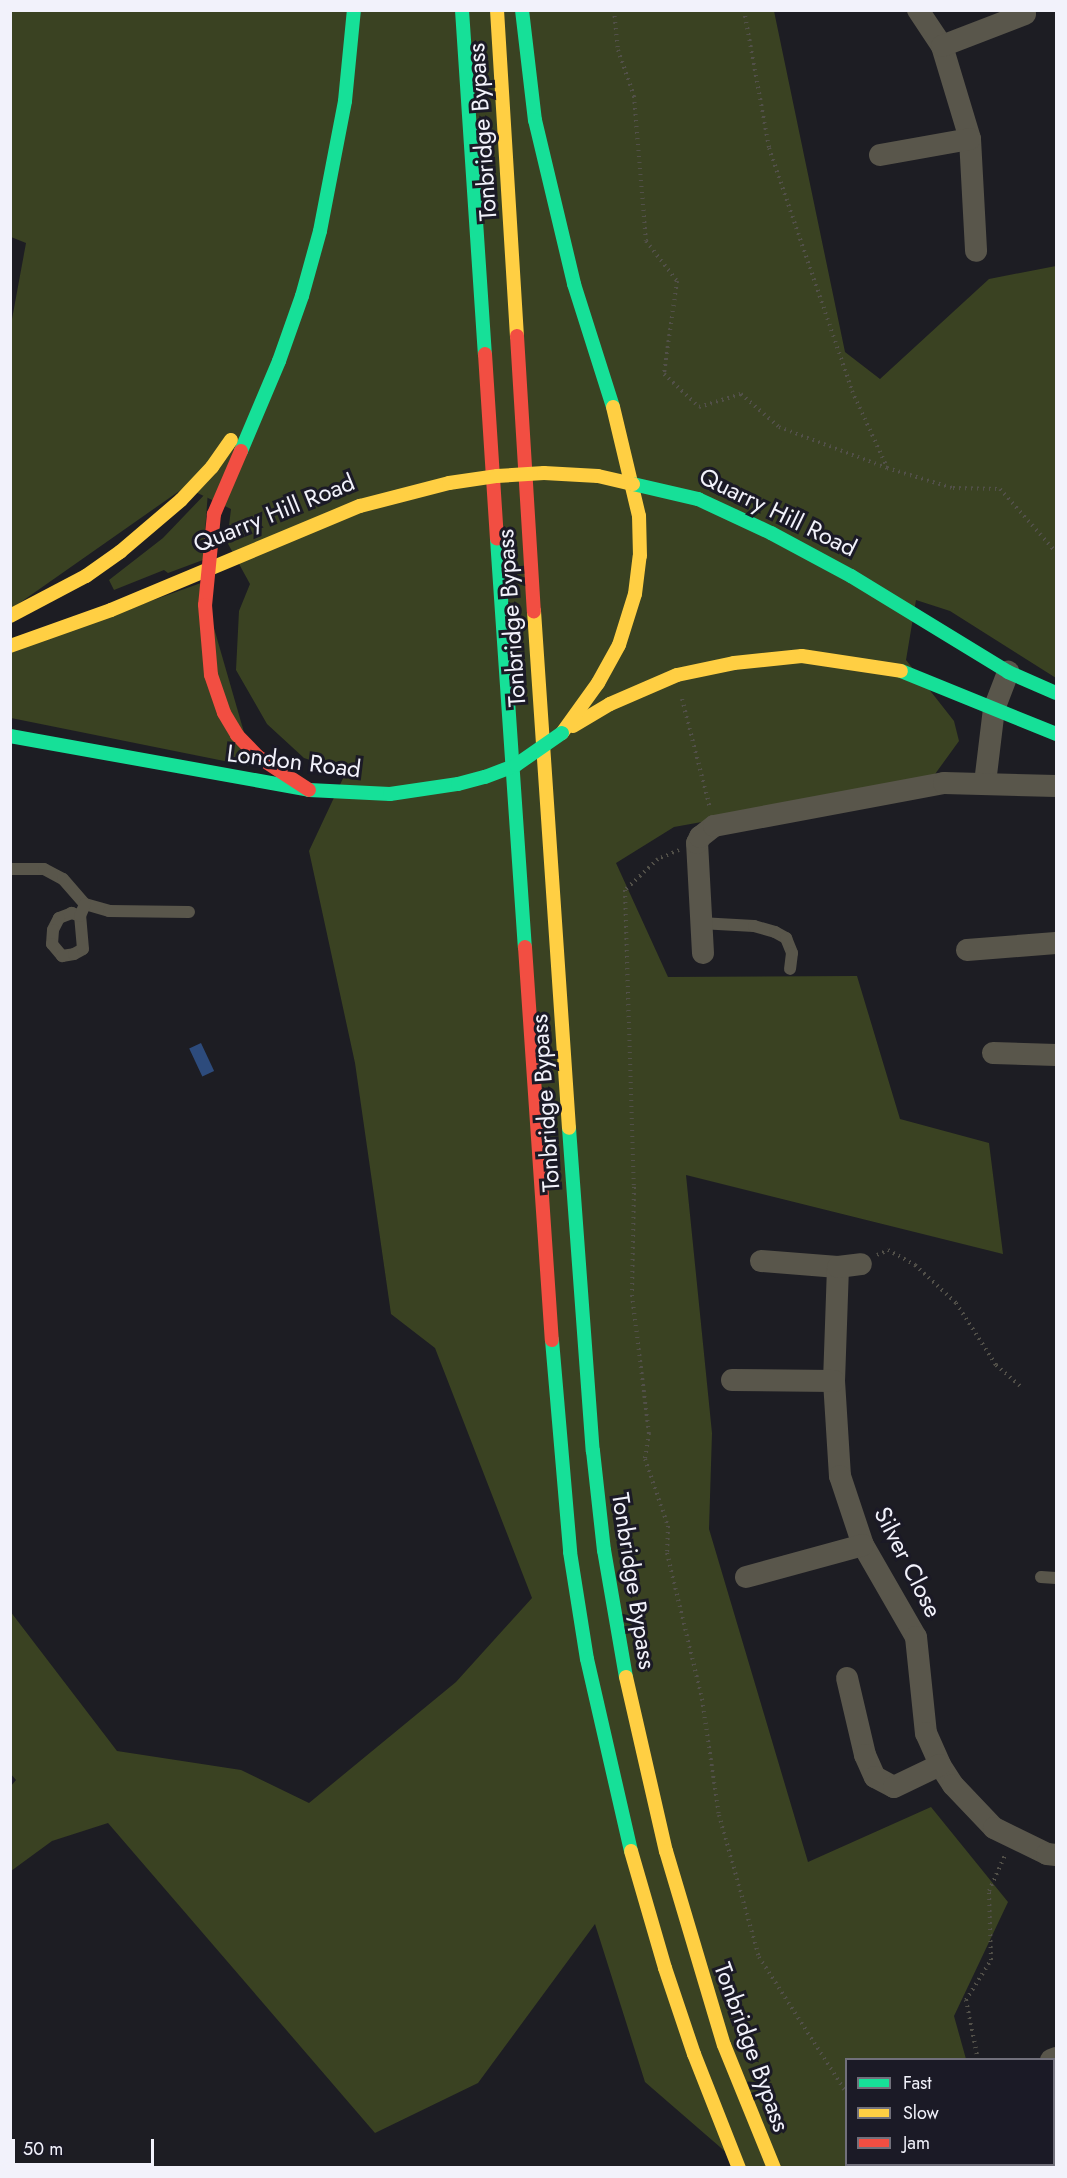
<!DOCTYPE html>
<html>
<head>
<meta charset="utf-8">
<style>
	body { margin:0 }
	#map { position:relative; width:1067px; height:2178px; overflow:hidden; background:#1d1d23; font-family:Jost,sans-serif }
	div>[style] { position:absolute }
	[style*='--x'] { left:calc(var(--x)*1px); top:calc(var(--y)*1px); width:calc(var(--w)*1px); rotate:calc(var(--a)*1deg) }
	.green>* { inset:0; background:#3a4222 }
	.water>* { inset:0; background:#2d4b7c; transform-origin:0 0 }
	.path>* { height:4px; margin-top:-2px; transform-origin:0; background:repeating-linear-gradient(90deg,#525049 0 1.5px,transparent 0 6px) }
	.lane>* { height:12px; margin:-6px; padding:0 6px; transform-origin:6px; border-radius:6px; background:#59564b }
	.street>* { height:22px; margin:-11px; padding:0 11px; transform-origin:11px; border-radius:11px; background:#59564b }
	.fast>* { height:14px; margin:-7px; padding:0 7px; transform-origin:7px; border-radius:7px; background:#16e098 }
	.slow>* { height:14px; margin:-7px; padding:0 7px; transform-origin:7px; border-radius:7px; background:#ffcf43 }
	.jam>* { height:14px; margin:-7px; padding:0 7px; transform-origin:7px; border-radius:7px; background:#f24e42 }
	.fast-bridge>* { height:14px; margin:-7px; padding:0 7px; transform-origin:7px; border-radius:7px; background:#16e098 }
	.slow-bridge>* { height:14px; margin:-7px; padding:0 7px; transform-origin:7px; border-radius:7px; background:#ffcf43 }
	span { translate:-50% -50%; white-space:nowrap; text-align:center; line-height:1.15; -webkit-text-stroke:6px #1b1a26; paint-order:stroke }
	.street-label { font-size:24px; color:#f2f2fb }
	.frame { position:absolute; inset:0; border:12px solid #f2f2fb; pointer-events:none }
	.legend { position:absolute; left:845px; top:2058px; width:210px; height:108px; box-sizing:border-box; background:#1b1a26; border:2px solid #71707b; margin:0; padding:8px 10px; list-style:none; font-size:18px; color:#f2f2fb }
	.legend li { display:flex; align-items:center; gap:12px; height:30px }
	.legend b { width:30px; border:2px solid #71707b }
	.scale { position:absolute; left:12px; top:2139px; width:142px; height:27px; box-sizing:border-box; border:3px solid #f2f2fb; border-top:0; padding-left:8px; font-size:18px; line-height:21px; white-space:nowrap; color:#f2f2fb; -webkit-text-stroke:4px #1b1a26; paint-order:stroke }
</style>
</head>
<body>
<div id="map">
	<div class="green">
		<i style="clip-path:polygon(11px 11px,774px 11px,845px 352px,880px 379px,989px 279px,1056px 266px,1056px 678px,950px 611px,916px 600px,906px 660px,954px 721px,959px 741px,930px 781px,674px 827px,616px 863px,668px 977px,857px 976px,900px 1119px,989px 1143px,1003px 1254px,686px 1175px,712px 1433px,709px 1529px,808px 1862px,931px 1807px,1008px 1902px,954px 2016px,966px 2059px,846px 2060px,846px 2164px,993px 2164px,994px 2167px,743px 2167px,645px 2082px,595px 1924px,478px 2083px,375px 2133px,108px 1823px,52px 1841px,11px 1871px,11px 1786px,16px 1780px,10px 1773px,10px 1611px,117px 1751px,241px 1770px,309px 1803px,456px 1682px,532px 1598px,435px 1348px,391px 1314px,355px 1063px,309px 851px,346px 772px,304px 758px,267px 724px,236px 670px,239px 611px,250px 584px,227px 542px,231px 509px,185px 487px,11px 609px,10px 330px,26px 243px,11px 237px)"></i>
		<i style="clip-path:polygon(208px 491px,203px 560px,168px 573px,164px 570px,114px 590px,109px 580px,163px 538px)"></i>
		<i style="clip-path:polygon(201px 583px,254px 767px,11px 718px,11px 651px)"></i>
	</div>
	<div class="water">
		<i style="left:201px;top:1043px;width:31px;height:13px;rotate:65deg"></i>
	</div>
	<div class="path">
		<i style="--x:614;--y:10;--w:40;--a:84.3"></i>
		<i style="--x:618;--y:50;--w:49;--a:70.8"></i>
		<i style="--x:634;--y:96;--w:145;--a:85.3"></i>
		<i style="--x:646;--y:241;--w:51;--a:52.2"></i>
		<i style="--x:677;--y:281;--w:94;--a:98"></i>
		<i style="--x:664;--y:374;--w:48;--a:43.3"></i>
		<i style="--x:699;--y:407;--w:44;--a:-17.2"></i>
		<i style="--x:741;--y:394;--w:50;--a:41"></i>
		<i style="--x:779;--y:427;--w:116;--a:20.8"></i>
		<i style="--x:887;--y:468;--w:69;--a:16.9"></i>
		<i style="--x:953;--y:488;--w:47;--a:1.2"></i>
		<i style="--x:1000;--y:489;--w:84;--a:48.4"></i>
		<i style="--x:744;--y:10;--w:140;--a:79.7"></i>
		<i style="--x:769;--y:148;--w:257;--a:71.1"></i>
		<i style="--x:852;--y:391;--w:84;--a:65.3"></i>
		<i style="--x:682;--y:699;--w:113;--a:75.6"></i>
		<i style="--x:679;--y:850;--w:23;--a:157"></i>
		<i style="--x:658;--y:859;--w:45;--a:136.8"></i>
		<i style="--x:625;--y:890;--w:297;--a:88.3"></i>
		<i style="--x:634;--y:1187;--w:108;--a:91.1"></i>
		<i style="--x:632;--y:1295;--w:139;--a:83"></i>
		<i style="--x:649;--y:1433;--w:26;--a:99"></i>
		<i style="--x:645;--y:1459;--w:71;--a:71.1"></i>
		<i style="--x:668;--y:1526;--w:27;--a:92"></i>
		<i style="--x:667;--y:1553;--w:150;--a:76.5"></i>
		<i style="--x:702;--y:1699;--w:117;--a:81.7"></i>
		<i style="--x:719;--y:1815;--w:148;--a:74.3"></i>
		<i style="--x:759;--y:1957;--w:161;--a:57.2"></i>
		<i style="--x:877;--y:1255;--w:12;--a:-24"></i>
		<i style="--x:888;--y:1250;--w:31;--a:29"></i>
		<i style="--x:915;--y:1265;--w:56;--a:42.8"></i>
		<i style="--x:956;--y:1303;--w:74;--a:57.2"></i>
		<i style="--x:996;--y:1365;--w:32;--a:41"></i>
		<i style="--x:978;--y:2060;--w:61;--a:-101.3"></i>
		<i style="--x:966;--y:2000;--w:47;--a:-58"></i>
		<i style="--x:991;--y:1960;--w:69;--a:-91.7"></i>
		<i style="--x:989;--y:1891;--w:39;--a:-66"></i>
		<i style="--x:892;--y:2164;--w:4;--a:63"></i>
		<i style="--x:1008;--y:2164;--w:4;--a:63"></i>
	</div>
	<div class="lane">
		<i style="--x:10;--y:869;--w:34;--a:0"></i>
		<i style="--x:44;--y:869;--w:21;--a:28"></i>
		<i style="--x:63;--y:879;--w:33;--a:49"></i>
		<i style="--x:85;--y:904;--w:25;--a:16"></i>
		<i style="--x:109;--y:911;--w:80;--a:0.7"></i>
		<i style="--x:80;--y:916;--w:9;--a:-159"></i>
		<i style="--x:72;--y:913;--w:14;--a:159"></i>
		<i style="--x:59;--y:918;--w:13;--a:117"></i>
		<i style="--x:53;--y:930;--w:14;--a:94"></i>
		<i style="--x:52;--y:944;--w:16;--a:50"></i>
		<i style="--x:62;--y:956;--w:12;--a:-9"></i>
		<i style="--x:74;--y:954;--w:10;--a:-29"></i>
		<i style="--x:83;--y:949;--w:33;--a:-95"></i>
		<i style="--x:80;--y:916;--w:13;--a:-67"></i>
		<i style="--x:700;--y:923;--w:54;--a:3.2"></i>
		<i style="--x:754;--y:926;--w:22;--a:16"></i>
		<i style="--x:775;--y:932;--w:13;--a:29"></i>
		<i style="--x:786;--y:938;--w:16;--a:68"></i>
		<i style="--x:792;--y:953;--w:16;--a:97"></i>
		<i style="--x:1041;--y:1577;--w:15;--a:4"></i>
	</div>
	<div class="street">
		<i style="--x:918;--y:10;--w:43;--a:56.3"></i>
		<i style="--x:942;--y:46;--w:97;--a:73.2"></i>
		<i style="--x:970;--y:139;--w:112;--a:86.9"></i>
		<i style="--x:942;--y:46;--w:89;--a:-21.1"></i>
		<i style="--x:880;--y:155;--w:91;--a:-10.1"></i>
		<i style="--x:985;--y:783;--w:75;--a:-83.1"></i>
		<i style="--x:994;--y:709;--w:40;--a:-69"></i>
		<i style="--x:967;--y:950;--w:89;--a:-4.5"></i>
		<i style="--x:703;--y:953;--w:110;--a:-93.1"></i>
		<i style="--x:697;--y:843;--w:7;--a:-63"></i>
		<i style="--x:700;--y:837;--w:18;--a:-38"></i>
		<i style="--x:714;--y:826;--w:234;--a:-10.6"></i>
		<i style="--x:944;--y:783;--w:112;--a:1.5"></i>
		<i style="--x:993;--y:1053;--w:63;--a:1.8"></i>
		<i style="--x:761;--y:1261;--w:77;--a:4.5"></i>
		<i style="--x:838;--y:1267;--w:114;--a:92"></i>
		<i style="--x:834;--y:1381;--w:95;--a:86.4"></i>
		<i style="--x:840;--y:1476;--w:73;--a:71.6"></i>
		<i style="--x:863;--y:1545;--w:106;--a:60.1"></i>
		<i style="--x:916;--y:1637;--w:97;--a:84.1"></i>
		<i style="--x:926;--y:1733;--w:35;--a:66"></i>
		<i style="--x:940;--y:1765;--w:24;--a:57"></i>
		<i style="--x:953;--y:1785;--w:59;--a:46.4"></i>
		<i style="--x:994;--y:1828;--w:59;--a:26.1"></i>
		<i style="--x:1047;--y:1854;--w:9;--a:6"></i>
		<i style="--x:838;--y:1267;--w:23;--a:-7"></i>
		<i style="--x:732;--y:1380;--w:102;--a:0.6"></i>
		<i style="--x:746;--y:1577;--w:121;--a:-15.3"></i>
		<i style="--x:847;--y:1678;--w:79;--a:76.8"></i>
		<i style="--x:865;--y:1755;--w:24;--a:66"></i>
		<i style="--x:875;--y:1777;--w:21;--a:28"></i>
		<i style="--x:894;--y:1787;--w:51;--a:-25.6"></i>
		<i style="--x:1051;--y:2060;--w:5;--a:-22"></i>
	</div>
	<div class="fast">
		<i style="--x:462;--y:10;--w:345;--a:86.2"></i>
		<i style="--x:522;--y:10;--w:111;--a:83.3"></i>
		<i style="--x:535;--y:120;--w:169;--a:76.6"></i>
		<i style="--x:574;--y:284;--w:129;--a:72.4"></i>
		<i style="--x:241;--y:451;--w:98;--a:-67.1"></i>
		<i style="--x:279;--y:361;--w:69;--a:-70.5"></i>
		<i style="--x:302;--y:296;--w:67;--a:-74.5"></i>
		<i style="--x:320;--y:231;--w:132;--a:-79.1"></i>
		<i style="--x:345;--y:101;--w:91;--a:-84.4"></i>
		<i style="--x:497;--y:539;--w:409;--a:86.1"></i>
		<i style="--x:851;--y:576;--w:184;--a:31.4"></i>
		<i style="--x:1008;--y:672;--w:52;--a:23.6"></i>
		<i style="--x:901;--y:671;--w:167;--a:22.1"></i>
		<i style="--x:10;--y:736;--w:304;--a:10.2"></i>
		<i style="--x:309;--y:790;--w:81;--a:2.8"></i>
		<i style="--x:569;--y:1128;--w:324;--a:85.8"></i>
		<i style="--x:593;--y:1451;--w:100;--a:83.7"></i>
		<i style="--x:604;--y:1550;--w:129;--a:80.2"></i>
		<i style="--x:552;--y:1340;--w:213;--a:85.1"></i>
		<i style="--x:570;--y:1552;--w:108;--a:81"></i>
		<i style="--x:587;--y:1659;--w:197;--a:77.1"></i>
	</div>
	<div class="slow">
		<i style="--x:497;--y:10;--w:327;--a:86.5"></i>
		<i style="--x:534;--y:611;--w:518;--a:86.13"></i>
		<i style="--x:10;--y:616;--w:86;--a:-27.8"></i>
		<i style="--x:86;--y:576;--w:42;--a:-35.2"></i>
		<i style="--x:120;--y:552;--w:80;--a:-40.4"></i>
		<i style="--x:181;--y:500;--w:45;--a:-46.8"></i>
		<i style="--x:212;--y:467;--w:33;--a:-55"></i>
		<i style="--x:10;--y:646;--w:107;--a:-19.6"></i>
		<i style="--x:111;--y:610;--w:270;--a:-22.7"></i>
		<i style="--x:573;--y:726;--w:43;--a:-30.7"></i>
		<i style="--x:610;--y:704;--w:73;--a:-23.4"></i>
		<i style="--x:677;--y:675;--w:58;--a:-11.9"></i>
		<i style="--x:734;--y:663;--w:68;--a:-5.9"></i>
		<i style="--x:802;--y:656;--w:100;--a:8.6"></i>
		<i style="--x:562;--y:733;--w:62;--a:-54.2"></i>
		<i style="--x:598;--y:683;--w:43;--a:-61.1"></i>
		<i style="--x:619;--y:645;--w:53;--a:-72.6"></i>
		<i style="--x:635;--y:594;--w:38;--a:-83"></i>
		<i style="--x:640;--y:556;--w:40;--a:-91.4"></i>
		<i style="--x:639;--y:516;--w:112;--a:-103.4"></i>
		<i style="--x:626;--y:1677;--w:179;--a:77.1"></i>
		<i style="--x:666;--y:1851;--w:202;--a:73.4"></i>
		<i style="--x:724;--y:2045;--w:133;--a:67.9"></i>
		<i style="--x:631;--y:1851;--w:122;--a:73.8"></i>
		<i style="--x:665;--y:1968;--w:91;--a:71.4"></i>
		<i style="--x:694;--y:2054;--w:123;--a:68.5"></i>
	</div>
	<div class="jam">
		<i style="--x:517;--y:336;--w:276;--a:86.5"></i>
		<i style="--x:485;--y:354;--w:185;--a:86.3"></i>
		<i style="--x:241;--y:451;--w:69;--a:113.2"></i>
		<i style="--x:214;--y:514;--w:91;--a:95.6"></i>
		<i style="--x:205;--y:605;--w:70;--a:85.1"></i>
		<i style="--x:211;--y:675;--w:40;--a:71.1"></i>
		<i style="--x:224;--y:713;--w:26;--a:59"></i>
		<i style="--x:237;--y:735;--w:29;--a:46"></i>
		<i style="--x:257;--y:756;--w:62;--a:33.2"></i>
		<i style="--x:525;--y:947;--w:394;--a:86.1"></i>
	</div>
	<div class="fast-bridge">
		<i style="--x:633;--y:484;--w:67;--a:13"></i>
		<i style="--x:698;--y:499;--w:81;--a:25"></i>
		<i style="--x:771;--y:533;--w:91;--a:28.3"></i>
		<i style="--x:390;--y:794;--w:69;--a:-8.4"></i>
		<i style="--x:458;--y:784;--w:28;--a:-15"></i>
		<i style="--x:485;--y:777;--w:33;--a:-21"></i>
		<i style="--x:516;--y:765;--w:56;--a:-34.8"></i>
	</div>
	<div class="slow-bridge">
		<i style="--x:360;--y:506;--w:92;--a:-14.5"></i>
		<i style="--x:449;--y:483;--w:49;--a:-8.3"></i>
		<i style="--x:497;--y:476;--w:47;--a:-3.7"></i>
		<i style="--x:544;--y:473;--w:54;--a:3.2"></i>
		<i style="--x:598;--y:476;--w:36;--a:13"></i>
	</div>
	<div class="street-label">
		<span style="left:482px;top:132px;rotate:-94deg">Tonbridge Bypass</span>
		<span style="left:778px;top:512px;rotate:26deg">Quarry Hill Road</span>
		<span style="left:274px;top:513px;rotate:-22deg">Quarry Hill Road</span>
		<span style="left:511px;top:618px;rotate:-94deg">Tonbridge Bypass</span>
		<span style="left:294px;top:761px;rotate:7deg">London Road</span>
		<span style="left:545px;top:1103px;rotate:-94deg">Tonbridge Bypass</span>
		<span style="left:908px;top:1562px;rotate:63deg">Silver Close</span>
		<span style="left:634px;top:1581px;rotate:81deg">Tonbridge Bypass</span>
		<span style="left:752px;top:2047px;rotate:70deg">Tonbridge Bypass</span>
	</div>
	<div class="frame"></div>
	<ul class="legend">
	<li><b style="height:8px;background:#16e098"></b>Fast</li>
	<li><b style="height:8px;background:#ffcf43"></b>Slow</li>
	<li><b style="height:8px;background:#f24e42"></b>Jam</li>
	</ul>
	<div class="scale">50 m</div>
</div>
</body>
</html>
